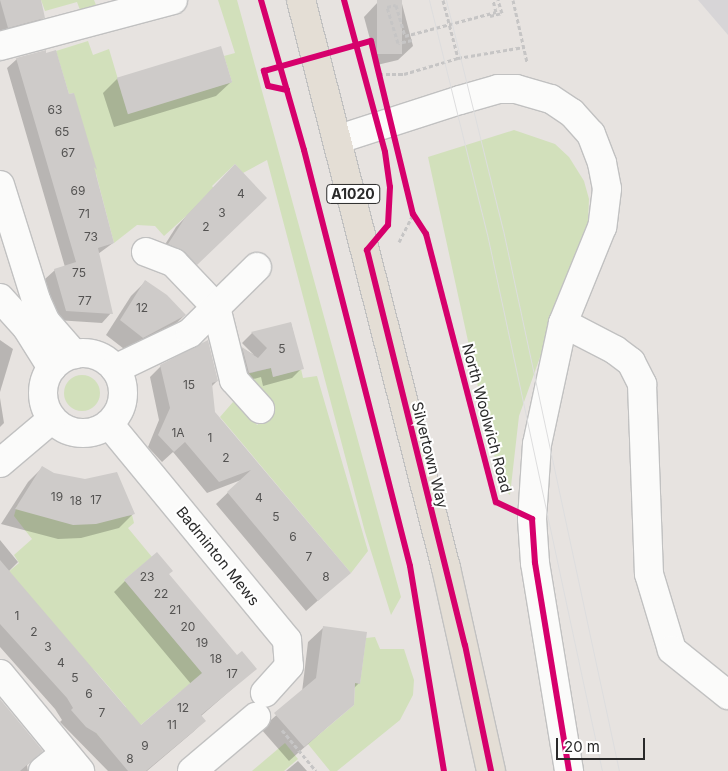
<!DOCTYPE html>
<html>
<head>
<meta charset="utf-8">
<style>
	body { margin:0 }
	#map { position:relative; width:728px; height:771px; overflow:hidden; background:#e7e3e0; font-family:Inter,sans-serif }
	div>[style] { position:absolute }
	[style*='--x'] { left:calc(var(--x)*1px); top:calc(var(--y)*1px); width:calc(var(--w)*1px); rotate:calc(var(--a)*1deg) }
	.industrial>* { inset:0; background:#d7d5d7 }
	.green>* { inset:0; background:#d2e0bb }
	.round { border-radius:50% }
	.shadow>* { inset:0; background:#0003 }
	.building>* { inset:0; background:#cecbc9; transform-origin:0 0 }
	.path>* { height:3px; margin-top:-1.5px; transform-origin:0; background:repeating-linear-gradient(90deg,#c6c5c5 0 4px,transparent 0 6.5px) }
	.roads { filter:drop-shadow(1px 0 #c1c1c1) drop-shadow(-1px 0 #c1c1c1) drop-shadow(0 1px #c1c1c1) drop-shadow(0 -1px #c1c1c1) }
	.minor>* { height:28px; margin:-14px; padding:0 14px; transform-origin:14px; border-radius:14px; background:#fbfbfa }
	.minor>.ring { margin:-14px; padding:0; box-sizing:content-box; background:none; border:28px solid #fbfbfa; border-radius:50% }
	.major>* { height:28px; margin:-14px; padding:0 14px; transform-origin:14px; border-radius:14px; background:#e4ded5 }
	.tram>* { height:1px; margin:-0.5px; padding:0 0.5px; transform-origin:0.5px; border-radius:0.5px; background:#ddddde }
	.cycleway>* { height:6px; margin:-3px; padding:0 3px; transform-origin:3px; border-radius:3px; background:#d6006c }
	span { translate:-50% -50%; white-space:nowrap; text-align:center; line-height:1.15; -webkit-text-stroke:4px #fff; paint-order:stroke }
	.number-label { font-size:12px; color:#545352 }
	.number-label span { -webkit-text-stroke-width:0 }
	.shield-label span { padding:1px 4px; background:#fff; border:1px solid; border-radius:4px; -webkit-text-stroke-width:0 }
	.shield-label { font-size:14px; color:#2a2a2a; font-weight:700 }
	.street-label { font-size:15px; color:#2a2a2a }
	.scale { position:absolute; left:556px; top:738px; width:89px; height:22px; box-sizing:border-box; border:2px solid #2a2a2a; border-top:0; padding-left:6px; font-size:15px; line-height:18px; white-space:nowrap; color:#2a2a2a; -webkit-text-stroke:4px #fff; paint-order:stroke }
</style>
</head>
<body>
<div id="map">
	<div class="industrial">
		<i style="clip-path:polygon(698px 0,728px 0,728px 35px)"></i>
	</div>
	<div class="green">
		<i style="clip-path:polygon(41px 0,94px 0,96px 5px,80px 10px,77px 2px,45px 11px)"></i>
		<i style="clip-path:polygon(218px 0,237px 0,401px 597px,391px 615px,365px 532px,267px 160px,243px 173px,235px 164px,212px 186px,215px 190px,164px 236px,155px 226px,137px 225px,114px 243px,96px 174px,55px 185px,74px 93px,69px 94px,56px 51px,88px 41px,93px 55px,109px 49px,128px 113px,232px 82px,224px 56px,235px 53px)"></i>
		<i style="clip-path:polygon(514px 130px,555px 144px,569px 157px,584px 181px,589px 199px,588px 223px,519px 416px,510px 495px,504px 490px,488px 433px,428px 157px)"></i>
		<i style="clip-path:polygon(271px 368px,273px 377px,301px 369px,303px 378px,317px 376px,368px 551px,351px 573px,220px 417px,233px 402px,241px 405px,257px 425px,275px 411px,243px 375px)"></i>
		<i class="round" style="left:64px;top:375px;width:36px;height:36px"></i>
		<i style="clip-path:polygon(17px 505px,63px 522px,87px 523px,132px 515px,134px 523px,128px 528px,152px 557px,124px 580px,221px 695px,181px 691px,111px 750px,96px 733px,126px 707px,97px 673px,0 579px,19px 563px,14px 555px,32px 539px,14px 516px)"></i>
		<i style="clip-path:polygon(375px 637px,380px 649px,404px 649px,414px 680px,413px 695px,400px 720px,337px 771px,330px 771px,308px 744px,354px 705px,355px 683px,360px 683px,366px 638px)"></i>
		<i style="clip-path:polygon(285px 743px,298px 759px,284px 771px,252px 771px)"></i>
	</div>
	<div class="shadow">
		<i style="clip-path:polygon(0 0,39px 0,44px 17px,34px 27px,0 36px)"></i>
		<i style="clip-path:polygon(386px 0,401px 0,413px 46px,398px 60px,377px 65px,364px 17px,378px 2px)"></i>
		<i style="clip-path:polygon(17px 59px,68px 96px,73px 94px,113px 243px,98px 254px,111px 313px,102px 323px,56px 320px,45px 279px,55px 270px,65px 267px,7px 68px)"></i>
		<i style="clip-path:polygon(118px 78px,231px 82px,216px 96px,114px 127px,103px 93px)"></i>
		<i style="clip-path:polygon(225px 176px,255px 208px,186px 274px,159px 254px,176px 227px)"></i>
		<i style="clip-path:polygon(146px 281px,185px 315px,165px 334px,128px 352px,106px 335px,131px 296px)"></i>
		<i style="clip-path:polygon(291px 323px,302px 368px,292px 378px,263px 386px,261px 377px,239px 383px,232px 358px,242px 348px,254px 355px,242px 343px,252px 333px)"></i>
		<i style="clip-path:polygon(0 340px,13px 349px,0 392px)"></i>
		<i style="clip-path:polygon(161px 366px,217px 381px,211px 387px,214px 412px,349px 573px,306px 611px,216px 504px,241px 480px,207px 493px,173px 452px,162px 462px,148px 447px,159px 420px,150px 377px)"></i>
		<i style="clip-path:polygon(0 398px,4px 423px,0 427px)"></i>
		<i style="clip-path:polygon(42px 468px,133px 514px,119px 528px,81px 538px,58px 539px,1px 524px,28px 482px)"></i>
		<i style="clip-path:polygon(0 540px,18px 562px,8px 572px,141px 727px,191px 684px,114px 592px,125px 581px,168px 574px,237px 657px,255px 669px,201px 716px,204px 721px,193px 732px,147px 771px,108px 771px,60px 722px,62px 720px,55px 709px,0 647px)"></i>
		<i style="clip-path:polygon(323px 628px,359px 683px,354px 688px,352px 705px,289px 761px,261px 729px,302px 692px,308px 642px)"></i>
		<i style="clip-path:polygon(0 701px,41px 751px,27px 765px,28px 771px,0 771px)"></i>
		<i style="clip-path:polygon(298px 761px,307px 771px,286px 771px)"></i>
	</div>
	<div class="building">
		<i style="clip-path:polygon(0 0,41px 0,45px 18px,8px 28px)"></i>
		<i style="left:377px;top:0;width:25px;height:54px"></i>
		<i style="left:221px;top:46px;width:38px;height:109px;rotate:73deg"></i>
		<i style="clip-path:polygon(46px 50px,46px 53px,56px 50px,69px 94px,74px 93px,97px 170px,94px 167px,114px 243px,98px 248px,113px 314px,66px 311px,54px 269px,76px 262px,16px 58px)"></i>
		<i style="clip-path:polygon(235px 164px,267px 198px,197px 265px,185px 252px,168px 244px,186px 216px)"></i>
		<i style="clip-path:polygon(145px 280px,167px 295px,186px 315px,143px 338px,120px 320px)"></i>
		<i style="clip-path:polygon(291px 322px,304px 369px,273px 377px,271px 368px,249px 373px,242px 347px,258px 358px,267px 348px,251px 332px)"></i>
		<i style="clip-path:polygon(208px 340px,218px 381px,212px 383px,215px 412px,351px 573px,318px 601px,227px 492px,251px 470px,219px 482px,185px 442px,174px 452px,158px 435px,170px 408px,160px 365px)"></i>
		<i style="clip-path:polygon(42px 466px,54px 473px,85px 479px,117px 472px,135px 514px,96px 524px,73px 525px,15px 509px)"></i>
		<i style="clip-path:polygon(157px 552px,173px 571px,169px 574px,237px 655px,242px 651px,257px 669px,201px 715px,206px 721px,146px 771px,128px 771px,96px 733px,86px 727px,71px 710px,73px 708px,67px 698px,0 624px,0 560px,141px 725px,202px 673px,124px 580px)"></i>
		<i style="clip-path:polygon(323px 626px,367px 632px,360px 684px,355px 683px,354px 705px,304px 747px,274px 713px,316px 678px)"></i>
		<i style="clip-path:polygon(0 699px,43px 751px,20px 771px,0 771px)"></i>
	</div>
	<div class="path">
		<i style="--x:443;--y:0;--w:60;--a:75.5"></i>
		<i style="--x:513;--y:0;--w:64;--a:77.3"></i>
		<i style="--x:490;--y:16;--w:12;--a:-14"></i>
		<i style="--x:502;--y:13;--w:14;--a:-107"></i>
		<i style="--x:412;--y:40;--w:14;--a:168"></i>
		<i style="--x:398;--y:43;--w:38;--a:-107"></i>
		<i style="--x:387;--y:7;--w:9;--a:-13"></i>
		<i style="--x:396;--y:5;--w:32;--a:74"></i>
		<i style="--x:405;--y:36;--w:94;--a:-14.8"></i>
		<i style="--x:496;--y:12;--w:12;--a:-104"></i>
		<i style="--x:379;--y:74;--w:25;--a:0"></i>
		<i style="--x:404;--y:74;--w:56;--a:-16.5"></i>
		<i style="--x:458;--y:58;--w:67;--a:-9.5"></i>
		<i style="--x:399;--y:242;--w:31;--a:-63"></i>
		<i style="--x:282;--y:730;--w:53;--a:50.3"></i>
	</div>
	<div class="roads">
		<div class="minor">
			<i style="--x:0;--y:46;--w:179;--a:-14.9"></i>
			<i style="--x:339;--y:139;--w:127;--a:-17.9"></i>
			<i style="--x:460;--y:100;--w:40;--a:-16"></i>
			<i style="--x:498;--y:89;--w:18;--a:0"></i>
			<i style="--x:516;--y:89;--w:36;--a:16"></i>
			<i style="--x:551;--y:99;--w:25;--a:34"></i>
			<i style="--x:572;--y:113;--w:28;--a:48"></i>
			<i style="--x:591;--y:134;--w:31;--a:69"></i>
			<i style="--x:602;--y:163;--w:26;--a:79"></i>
			<i style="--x:607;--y:189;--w:38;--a:97"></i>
			<i style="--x:602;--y:227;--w:104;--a:112.1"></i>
			<i style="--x:563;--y:323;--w:124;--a:102.1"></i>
			<i style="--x:537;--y:444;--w:75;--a:93.8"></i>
			<i style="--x:532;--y:519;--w:44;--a:86.1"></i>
			<i style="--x:535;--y:563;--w:211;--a:80.7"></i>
			<i style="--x:0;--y:185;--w:121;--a:72.6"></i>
			<i style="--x:36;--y:300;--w:24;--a:66"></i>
			<i style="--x:46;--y:322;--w:43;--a:48.8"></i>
			<i style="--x:146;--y:252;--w:30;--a:21"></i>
			<i style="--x:174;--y:263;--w:61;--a:46.3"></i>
			<i style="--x:216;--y:307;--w:75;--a:76.1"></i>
			<i style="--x:234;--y:380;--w:39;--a:48"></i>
			<i style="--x:0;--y:298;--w:40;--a:48"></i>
			<i style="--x:27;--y:328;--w:47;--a:58"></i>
			<i style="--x:563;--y:323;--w:59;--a:27.4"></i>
			<i style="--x:615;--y:350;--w:20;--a:37"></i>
			<i style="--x:631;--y:362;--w:25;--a:63"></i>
			<i style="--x:642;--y:384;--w:190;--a:87.9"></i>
			<i style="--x:649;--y:574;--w:79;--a:73.2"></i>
			<i style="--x:672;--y:650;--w:72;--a:38.8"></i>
			<i class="ring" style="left:43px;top:353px;width:52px;height:52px"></i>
			<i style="--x:115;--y:369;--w:83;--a:-25.6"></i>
			<i style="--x:190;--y:333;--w:94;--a:-44.6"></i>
			<i style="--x:109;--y:424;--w:280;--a:50.5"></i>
			<i style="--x:287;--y:640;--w:26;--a:86"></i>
			<i style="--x:289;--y:666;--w:36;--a:132"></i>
			<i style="--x:0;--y:463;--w:68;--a:-40.2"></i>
			<i style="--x:0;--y:674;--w:126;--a:50.5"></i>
			<i style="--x:43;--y:771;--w:28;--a:-39"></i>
			<i style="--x:192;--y:771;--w:84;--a:-40.2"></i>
		</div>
		<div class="major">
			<i style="--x:301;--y:0;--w:586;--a:75.68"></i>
			<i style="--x:446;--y:568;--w:208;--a:77.5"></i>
		</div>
	</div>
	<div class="tram">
		<i style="--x:429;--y:0;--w:241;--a:76.1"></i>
		<i style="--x:487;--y:234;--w:549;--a:77.91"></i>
		<i style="--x:446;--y:0;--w:237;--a:76.1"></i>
		<i style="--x:503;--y:230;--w:553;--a:77.9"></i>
	</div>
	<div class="cycleway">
		<i style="--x:261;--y:0;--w:156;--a:74"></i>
		<i style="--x:304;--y:150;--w:429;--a:75.7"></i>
		<i style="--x:410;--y:566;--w:208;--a:80.6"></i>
		<i style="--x:344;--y:0;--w:157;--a:74.9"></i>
		<i style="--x:385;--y:152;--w:35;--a:82"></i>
		<i style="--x:390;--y:187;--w:38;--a:93"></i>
		<i style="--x:388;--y:225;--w:33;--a:130"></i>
		<i style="--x:367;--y:250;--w:407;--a:76.1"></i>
		<i style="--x:465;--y:645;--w:129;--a:78.3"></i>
		<i style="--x:287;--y:90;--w:19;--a:-168"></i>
		<i style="--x:268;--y:86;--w:16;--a:-105"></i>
		<i style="--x:264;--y:71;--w:111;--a:-15.7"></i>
		<i style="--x:371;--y:41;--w:178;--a:76.4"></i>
		<i style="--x:413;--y:214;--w:24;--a:57"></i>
		<i style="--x:426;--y:234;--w:277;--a:75.4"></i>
		<i style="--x:496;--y:502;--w:40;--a:25"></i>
		<i style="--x:532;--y:519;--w:44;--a:86.1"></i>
		<i style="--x:535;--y:563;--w:211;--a:80.7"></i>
	</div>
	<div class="number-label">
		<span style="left:55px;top:110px">63</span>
		<span style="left:62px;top:132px">65</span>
		<span style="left:68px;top:153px">67</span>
		<span style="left:78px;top:191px">69</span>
		<span style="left:241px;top:194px">4</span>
		<span style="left:222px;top:213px">3</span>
		<span style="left:84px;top:214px">71</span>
		<span style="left:206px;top:227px">2</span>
		<span style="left:91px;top:237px">73</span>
		<span style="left:79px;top:273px">75</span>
		<span style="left:85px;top:301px">77</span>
		<span style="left:142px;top:308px">12</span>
		<span style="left:282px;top:349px">5</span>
		<span style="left:189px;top:385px">15</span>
		<span style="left:178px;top:433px">1A</span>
		<span style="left:210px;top:438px">1</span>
		<span style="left:226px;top:458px">2</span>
		<span style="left:57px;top:497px">19</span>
		<span style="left:259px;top:498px">4</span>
		<span style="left:96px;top:500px">17</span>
		<span style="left:76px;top:501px">18</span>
		<span style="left:276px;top:517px">5</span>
		<span style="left:293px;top:537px">6</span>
		<span style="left:309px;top:557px">7</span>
		<span style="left:147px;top:577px">23</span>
		<span style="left:326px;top:577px">8</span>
		<span style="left:161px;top:594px">22</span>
		<span style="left:175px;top:610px">21</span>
		<span style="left:17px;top:616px">1</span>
		<span style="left:188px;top:627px">20</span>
		<span style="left:34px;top:632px">2</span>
		<span style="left:202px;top:643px">19</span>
		<span style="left:48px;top:647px">3</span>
		<span style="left:216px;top:659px">18</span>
		<span style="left:61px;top:663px">4</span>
		<span style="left:232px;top:674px">17</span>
		<span style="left:75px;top:678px">5</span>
		<span style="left:89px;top:694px">6</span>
		<span style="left:183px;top:708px">12</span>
		<span style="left:102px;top:713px">7</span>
		<span style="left:172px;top:725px">11</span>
		<span style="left:145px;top:746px">9</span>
		<span style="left:130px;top:759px">8</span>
	</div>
	<div class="shield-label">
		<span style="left:353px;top:194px">A1020</span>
	</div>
	<div class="street-label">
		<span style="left:487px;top:418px;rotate:75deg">North Woolwich Road</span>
		<span style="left:430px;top:455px;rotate:76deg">Silvertown Way</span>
		<span style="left:218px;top:556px;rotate:51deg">Badminton Mews</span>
	</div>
	<div class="scale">20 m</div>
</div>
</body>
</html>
